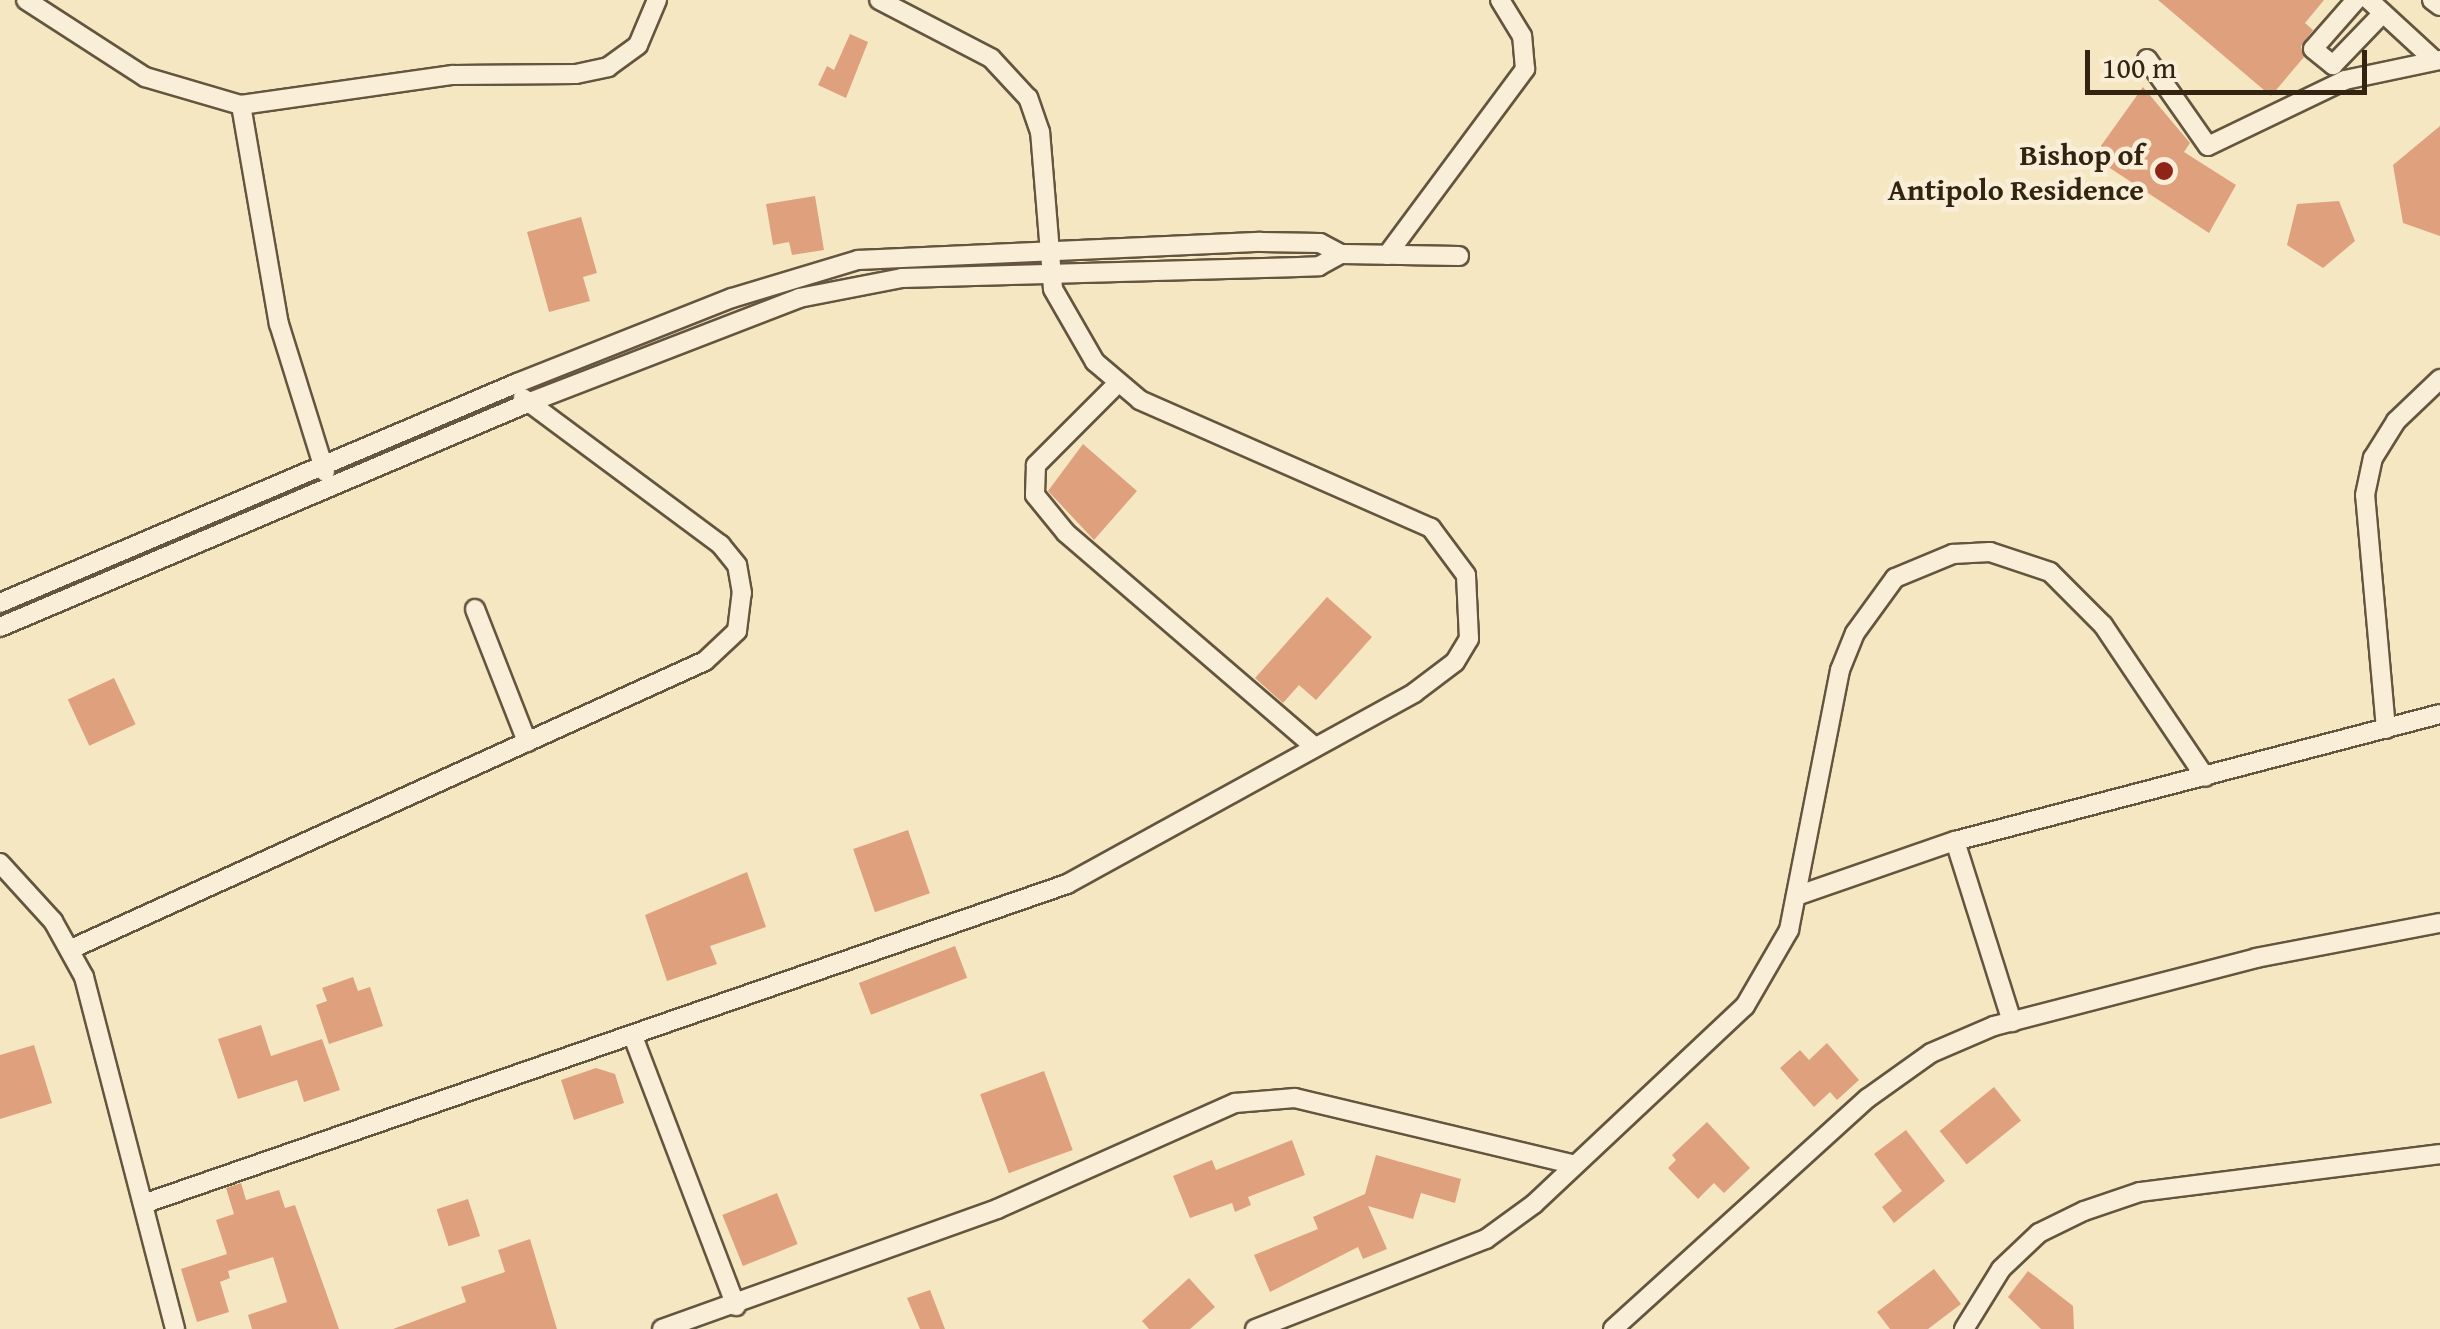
<!DOCTYPE html>
<html>
<head>
<meta charset="utf-8">
<style>
	body { margin:0 }
	#map { position:relative; width:2440px; height:1329px; overflow:hidden; background:#f6e7c3; font-family:"Gentium Book Plus",serif }
	div>[style] { position:absolute }
	[style*='--x'] { left:calc(var(--x)*1px); top:calc(var(--y)*1px); width:calc(var(--w)*1px); rotate:calc(var(--a)*1deg) }
	.building>* { inset:0; background:#dfa07d; transform-origin:0 0 }
	.roads { filter:drop-shadow(2px 0 #64553e) drop-shadow(-2px 0 #64553e) drop-shadow(0 2px #64553e) drop-shadow(0 -2px #64553e) }
	.minor>* { height:18px; margin:-9px; padding:0 9px; transform-origin:9px; border-radius:9px; background:#f9efd8 }
	.dots>* { width:28px; height:28px; translate:-50% -50%; box-sizing:border-box; border:5px solid #f9efd8; border-radius:50% }
	span { translate:-50% -50%; white-space:nowrap; text-align:center; line-height:1.15; -webkit-text-stroke:9px #f9efd8; paint-order:stroke }
	.poi-label { font-size:30px; color:#332412; font-weight:700 }
	.right { translate:-100% -50%; text-align:right }
	.scale { position:absolute; left:2085px; top:50px; width:282px; height:45px; box-sizing:border-box; border:5px solid #332412; border-top:0; padding-left:12px; font-size:30px; line-height:35px; white-space:nowrap; color:#332412; -webkit-text-stroke:8px #f9efd8; paint-order:stroke }
</style>
</head>
<body>
<div id="map">
	<div class="building">
		<i style="clip-path:polygon(2158px 0,2324px 0,2305px 23px,2313px 30px,2301px 46px,2304px 57px,2271px 96px)"></i>
		<i style="clip-path:polygon(850px 34px,868px 42px,846px 98px,818px 85px,827px 66px,834px 70px)"></i>
		<i style="clip-path:polygon(2143px 87px,2190px 143px,2184px 152px,2236px 185px,2209px 233px,2093px 157px)"></i>
		<i style="clip-path:polygon(2440px 126px,2440px 236px,2403px 223px,2393px 165px)"></i>
		<i style="clip-path:polygon(815px 196px,824px 250px,792px 255px,789px 242px,773px 245px,766px 204px)"></i>
		<i style="clip-path:polygon(2339px 201px,2355px 241px,2323px 268px,2287px 245px,2297px 204px)"></i>
		<i style="clip-path:polygon(581px 217px,597px 273px,583px 277px,590px 301px,549px 312px,527px 232px)"></i>
		<i style="clip-path:polygon(1083px 444px,1137px 491px,1094px 540px,1048px 491px)"></i>
		<i style="clip-path:polygon(1327px 597px,1372px 637px,1316px 700px,1299px 685px,1283px 703px,1255px 678px)"></i>
		<i style="left:114px;top:678px;width:51px;height:51px;rotate:65deg"></i>
		<i style="left:908px;top:830px;width:67px;height:58px;rotate:71deg"></i>
		<i style="clip-path:polygon(747px 872px,766px 927px,710px 946px,717px 964px,667px 981px,645px 915px)"></i>
		<i style="left:955px;top:946px;width:34px;height:103px;rotate:69deg"></i>
		<i style="clip-path:polygon(353px 977px,358px 991px,370px 987px,383px 1026px,329px 1044px,316px 1005px,327px 1001px,322px 988px)"></i>
		<i style="clip-path:polygon(261px 1025px,271px 1056px,322px 1039px,340px 1090px,304px 1102px,297px 1080px,238px 1099px,218px 1039px)"></i>
		<i style="clip-path:polygon(1827px 1043px,1859px 1080px,1837px 1100px,1830px 1092px,1814px 1107px,1780px 1068px,1800px 1050px,1809px 1060px)"></i>
		<i style="clip-path:polygon(34px 1045px,52px 1103px,0 1119px,0 1055px)"></i>
		<i style="clip-path:polygon(596px 1068px,615px 1074px,624px 1103px,574px 1120px,561px 1080px)"></i>
		<i style="left:1044px;top:1071px;width:84px;height:68px;rotate:70deg"></i>
		<i style="left:1994px;top:1087px;width:43px;height:70px;rotate:51deg"></i>
		<i style="clip-path:polygon(1707px 1122px,1750px 1168px,1724px 1193px,1714px 1183px,1698px 1199px,1668px 1168px,1676px 1160px,1672px 1155px)"></i>
		<i style="clip-path:polygon(1906px 1130px,1945px 1181px,1894px 1223px,1882px 1207px,1902px 1191px,1874px 1154px)"></i>
		<i style="clip-path:polygon(1292px 1140px,1305px 1175px,1248px 1197px,1251px 1205px,1235px 1212px,1232px 1203px,1190px 1218px,1173px 1176px,1212px 1160px,1216px 1170px)"></i>
		<i style="clip-path:polygon(1376px 1155px,1461px 1179px,1455px 1203px,1421px 1193px,1413px 1219px,1368px 1206px,1387px 1249px,1363px 1259px,1358px 1247px,1270px 1292px,1254px 1255px,1318px 1229px,1313px 1217px,1365px 1194px)"></i>
		<i style="clip-path:polygon(241px 1183px,246px 1200px,279px 1190px,285px 1208px,295px 1205px,339px 1329px,252px 1329px,248px 1315px,287px 1302px,273px 1257px,228px 1271px,230px 1278px,220px 1282px,229px 1312px,197px 1322px,181px 1269px,227px 1254px,216px 1220px,234px 1214px,226px 1188px)"></i>
		<i style="left:777px;top:1193px;width:55px;height:59px;rotate:68deg"></i>
		<i style="left:468px;top:1199px;width:39px;height:33px;rotate:72deg"></i>
		<i style="clip-path:polygon(530px 1239px,557px 1329px,393px 1329px,466px 1302px,461px 1287px,505px 1272px,498px 1250px)"></i>
		<i style="clip-path:polygon(1934px 1269px,1961px 1304px,1928px 1329px,1890px 1329px,1877px 1312px)"></i>
		<i style="clip-path:polygon(2028px 1271px,2073px 1306px,2074px 1329px,2041px 1329px,2008px 1297px)"></i>
		<i style="clip-path:polygon(1189px 1278px,1215px 1307px,1190px 1329px,1149px 1329px,1142px 1321px)"></i>
		<i style="clip-path:polygon(930px 1290px,945px 1329px,920px 1329px,907px 1298px)"></i>
	</div>
	<div class="roads">
		<div class="minor">
			<i style="--x:26;--y:0;--w:142;--a:32.9"></i>
			<i style="--x:145;--y:77;--w:100;--a:16.3"></i>
			<i style="--x:241;--y:105;--w:214;--a:-8.1"></i>
			<i style="--x:453;--y:75;--w:123;--a:-0.5"></i>
			<i style="--x:576;--y:74;--w:33;--a:-12"></i>
			<i style="--x:608;--y:67;--w:37;--a:-36"></i>
			<i style="--x:638;--y:45;--w:49;--a:-67.1"></i>
			<i style="--x:2356;--y:0;--w:65;--a:131.3"></i>
			<i style="--x:2313;--y:49;--w:26;--a:39"></i>
			<i style="--x:2333;--y:65;--w:72;--a:-46.1"></i>
			<i style="--x:2369;--y:0;--w:88;--a:42.7"></i>
			<i style="--x:2432;--y:0;--w:10;--a:37"></i>
			<i style="--x:2147;--y:59;--w:106;--a:55"></i>
			<i style="--x:2208;--y:146;--w:152;--a:-25.7"></i>
			<i style="--x:2345;--y:80;--w:97;--a:-11.9"></i>
			<i style="--x:241;--y:105;--w:222;--a:80.2"></i>
			<i style="--x:279;--y:324;--w:155;--a:72.7"></i>
			<i style="--x:1387;--y:255;--w:232;--a:-53.4"></i>
			<i style="--x:1525;--y:69;--w:33;--a:-95"></i>
			<i style="--x:1522;--y:36;--w:42;--a:-121.4"></i>
			<i style="--x:1117;--y:384;--w:115;--a:135"></i>
			<i style="--x:1036;--y:465;--w:30;--a:92"></i>
			<i style="--x:1035;--y:495;--w:49;--a:50.8"></i>
			<i style="--x:1066;--y:533;--w:327;--a:40.7"></i>
			<i style="--x:0;--y:603;--w:562;--a:-23.05"></i>
			<i style="--x:517;--y:383;--w:231;--a:-21.6"></i>
			<i style="--x:732;--y:298;--w:132;--a:-16.8"></i>
			<i style="--x:858;--y:260;--w:403;--a:-2.6"></i>
			<i style="--x:1261;--y:242;--w:59;--a:1"></i>
			<i style="--x:1320;--y:243;--w:24;--a:28"></i>
			<i style="--x:1341;--y:254;--w:118;--a:1"></i>
			<i style="--x:475;--y:609;--w:143;--a:68.6"></i>
			<i style="--x:0;--y:627;--w:570;--a:-23.01"></i>
			<i style="--x:525;--y:404;--w:294;--a:-21.1"></i>
			<i style="--x:799;--y:298;--w:105;--a:-11"></i>
			<i style="--x:902;--y:278;--w:417;--a:-1.6"></i>
			<i style="--x:1319;--y:266;--w:25;--a:-29"></i>
			<i style="--x:2386;--y:729;--w:235;--a:-95.1"></i>
			<i style="--x:2365;--y:495;--w:38;--a:-78"></i>
			<i style="--x:2373;--y:458;--w:44;--a:-58.1"></i>
			<i style="--x:2396;--y:421;--w:61;--a:-43.7"></i>
			<i style="--x:1955;--y:841;--w:190;--a:72.5"></i>
			<i style="--x:0;--y:863;--w:79;--a:47.6"></i>
			<i style="--x:53;--y:921;--w:64;--a:61"></i>
			<i style="--x:84;--y:977;--w:364;--a:75.5"></i>
			<i style="--x:1796;--y:896;--w:168;--a:-19.1"></i>
			<i style="--x:1955;--y:841;--w:501;--a:-14.67"></i>
			<i style="--x:71;--y:949;--w:696;--a:-24.43"></i>
			<i style="--x:705;--y:661;--w:44;--a:-43.2"></i>
			<i style="--x:737;--y:631;--w:38;--a:-83"></i>
			<i style="--x:742;--y:593;--w:28;--a:-100"></i>
			<i style="--x:737;--y:565;--w:26;--a:-129"></i>
			<i style="--x:721;--y:545;--w:247;--a:-143.4"></i>
			<i style="--x:634;--y:1039;--w:286;--a:69.1"></i>
			<i style="--x:143;--y:1204;--w:978;--a:-19.1"></i>
			<i style="--x:1067;--y:884;--w:396;--a:-28.8"></i>
			<i style="--x:1414;--y:693;--w:51;--a:-37.1"></i>
			<i style="--x:1455;--y:662;--w:27;--a:-59"></i>
			<i style="--x:1469;--y:639;--w:64;--a:-92.7"></i>
			<i style="--x:1466;--y:575;--w:59;--a:-126.7"></i>
			<i style="--x:1431;--y:528;--w:318;--a:-156.3"></i>
			<i style="--x:1140;--y:400;--w:59;--a:-139.8"></i>
			<i style="--x:1095;--y:362;--w:84;--a:-119.9"></i>
			<i style="--x:1053;--y:289;--w:158;--a:-94.7"></i>
			<i style="--x:1040;--y:132;--w:36;--a:-109"></i>
			<i style="--x:1028;--y:98;--w:54;--a:-132.8"></i>
			<i style="--x:991;--y:58;--w:126;--a:-152.6"></i>
			<i style="--x:662;--y:1329;--w:356;--a:-19.7"></i>
			<i style="--x:997;--y:1209;--w:261;--a:-24"></i>
			<i style="--x:1235;--y:1103;--w:60;--a:-4.8"></i>
			<i style="--x:1295;--y:1098;--w:285;--a:13.4"></i>
			<i style="--x:1255;--y:1329;--w:248;--a:-21.3"></i>
			<i style="--x:1486;--y:1239;--w:59;--a:-36.1"></i>
			<i style="--x:1534;--y:1204;--w:289;--a:-43.2"></i>
			<i style="--x:1745;--y:1006;--w:88;--a:-59.9"></i>
			<i style="--x:1789;--y:930;--w:265;--a:-78.9"></i>
			<i style="--x:1840;--y:670;--w:40;--a:-68"></i>
			<i style="--x:1855;--y:633;--w:68;--a:-54"></i>
			<i style="--x:1895;--y:578;--w:63;--a:-22.5"></i>
			<i style="--x:1953;--y:554;--w:37;--a:-3"></i>
			<i style="--x:1990;--y:552;--w:63;--a:18.4"></i>
			<i style="--x:2050;--y:572;--w:75;--a:45"></i>
			<i style="--x:2103;--y:625;--w:183;--a:56.1"></i>
			<i style="--x:1613;--y:1329;--w:344;--a:-42.2"></i>
			<i style="--x:1868;--y:1098;--w:77;--a:-35.5"></i>
			<i style="--x:1931;--y:1053;--w:69;--a:-23.2"></i>
			<i style="--x:1994;--y:1026;--w:271;--a:-14.5"></i>
			<i style="--x:2256;--y:958;--w:187;--a:-10.8"></i>
			<i style="--x:1964;--y:1329;--w:70;--a:-58.3"></i>
			<i style="--x:2001;--y:1269;--w:52;--a:-43.5"></i>
			<i style="--x:2039;--y:1233;--w:50;--a:-26.1"></i>
			<i style="--x:2084;--y:1211;--w:59;--a:-18.7"></i>
			<i style="--x:2140;--y:1192;--w:302;--a:-7.2"></i>
		</div>
	</div>
	<div class="dots">
		<i style="left:2164px;top:171px;background:#8f2418"></i>
	</div>
	<div class="poi-label">
		<span class="right" style="left:2144px;top:171px">Bishop of<br>Antipolo Residence</span>
	</div>
	<div class="scale">100 m</div>
</div>
</body>
</html>
